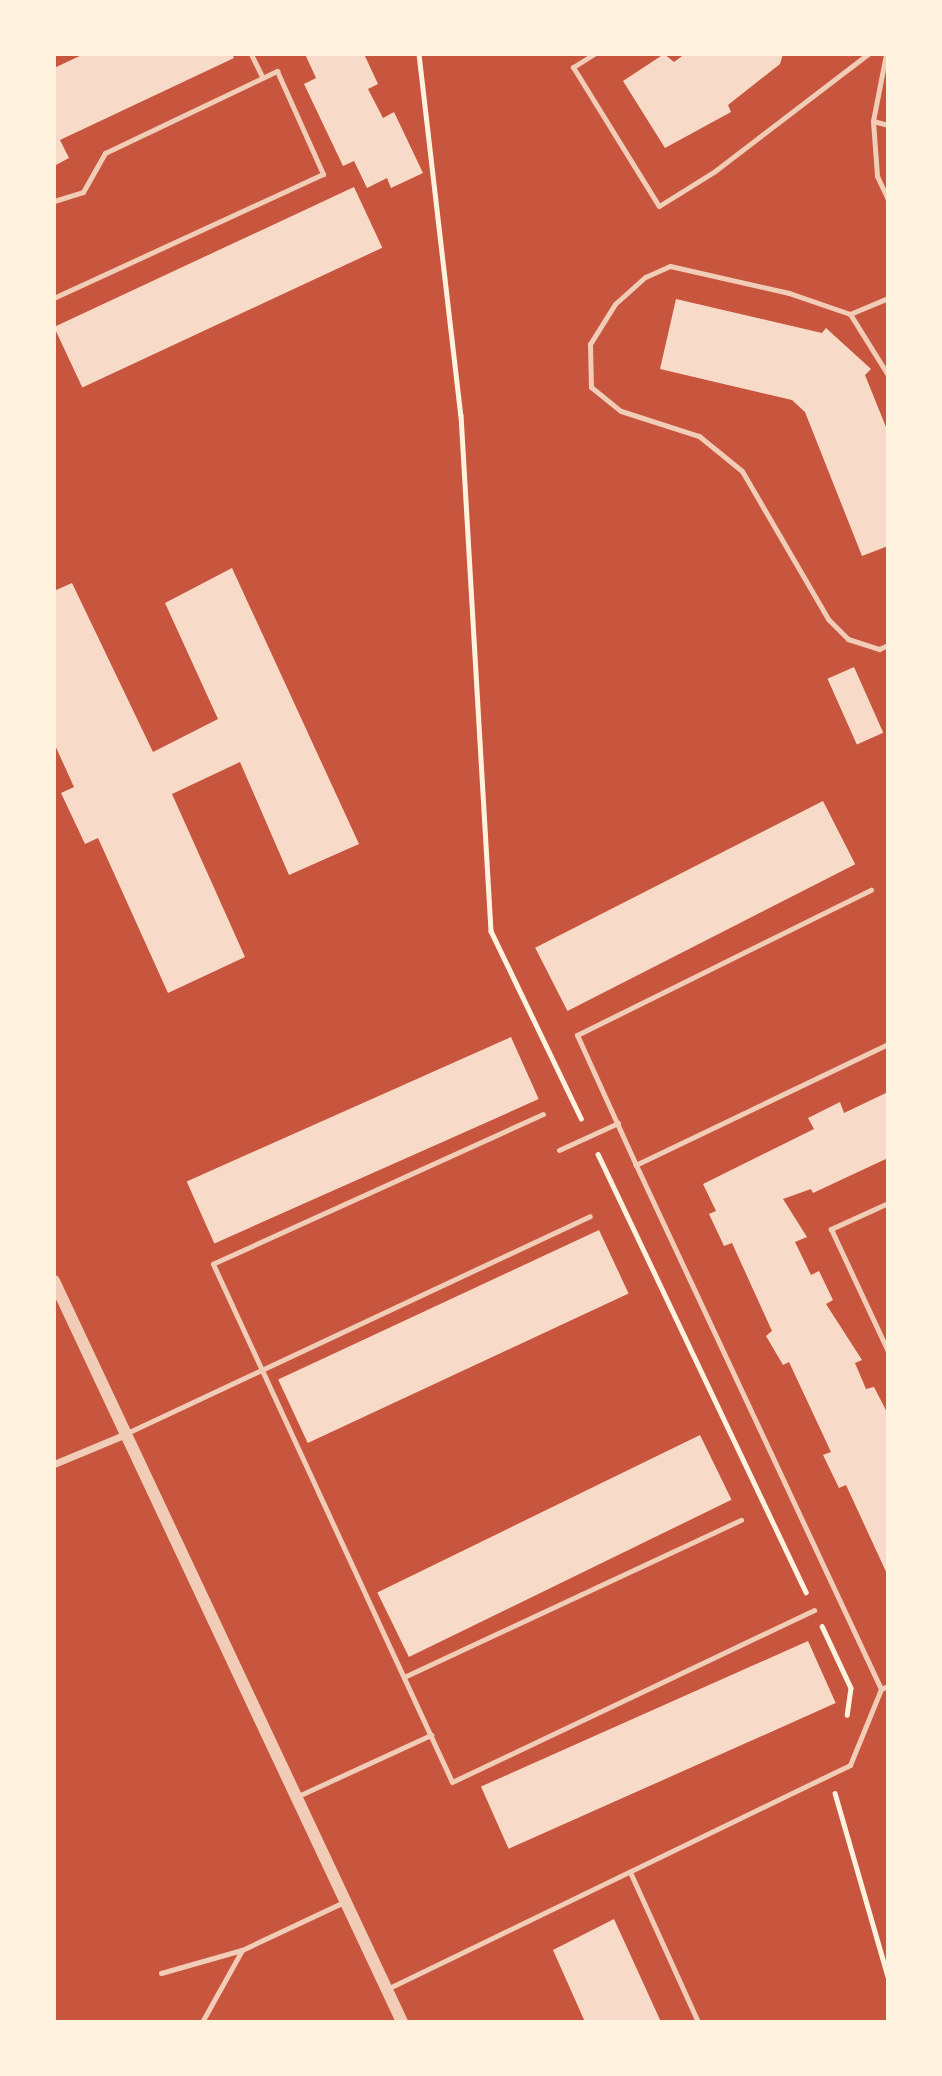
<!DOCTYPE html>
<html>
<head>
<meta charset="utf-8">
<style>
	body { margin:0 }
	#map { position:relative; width:942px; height:2076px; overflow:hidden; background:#c8553d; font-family:"Golos Text",sans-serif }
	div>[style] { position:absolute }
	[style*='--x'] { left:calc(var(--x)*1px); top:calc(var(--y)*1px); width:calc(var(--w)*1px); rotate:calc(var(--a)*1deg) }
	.building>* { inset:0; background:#f7dbc8; transform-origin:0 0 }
	.path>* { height:4.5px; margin:-2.25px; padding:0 2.25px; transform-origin:2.25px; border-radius:2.25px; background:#fff3e0 }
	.service>* { height:5px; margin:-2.5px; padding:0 2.5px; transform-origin:2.5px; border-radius:2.5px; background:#f1ccb7 }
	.minor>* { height:7px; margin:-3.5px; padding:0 3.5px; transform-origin:3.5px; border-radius:3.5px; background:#f1ccb7 }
	.tertiary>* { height:12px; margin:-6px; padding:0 6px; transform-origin:6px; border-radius:6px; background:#f1ccb7 }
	span { translate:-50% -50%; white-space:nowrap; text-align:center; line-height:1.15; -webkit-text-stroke:6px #fff3e0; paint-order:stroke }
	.frame { position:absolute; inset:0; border:56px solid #fff3e0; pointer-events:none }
</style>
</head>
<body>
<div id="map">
	<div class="building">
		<i style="clip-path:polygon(84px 54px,232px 54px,234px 58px,60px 140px,69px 158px,54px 166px,54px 68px)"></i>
		<i style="clip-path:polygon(305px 54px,364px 54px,378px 84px,368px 89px,383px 118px,394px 112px,423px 173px,391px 188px,387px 178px,367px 188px,354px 161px,343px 166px,304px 84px,316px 78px)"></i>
		<i style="clip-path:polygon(664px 54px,674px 62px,685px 54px,783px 54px,780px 64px,728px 105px,731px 112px,665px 148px,623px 81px)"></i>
		<i style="left:354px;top:187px;width:67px;height:331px;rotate:65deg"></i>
		<i style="clip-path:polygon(676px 299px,822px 333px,826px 328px,871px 369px,865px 375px,888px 432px,888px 546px,862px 556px,805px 412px,792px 400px,660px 369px)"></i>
		<i style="clip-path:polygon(232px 568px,359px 844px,289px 875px,240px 762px,172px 794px,245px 957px,168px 993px,98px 838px,85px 844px,61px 793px,74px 787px,54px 743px,54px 591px,72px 583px,153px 752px,218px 719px,165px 603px)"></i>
		<i style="left:854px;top:667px;width:72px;height:29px;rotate:66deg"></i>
		<i style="left:823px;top:801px;width:71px;height:323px;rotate:63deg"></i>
		<i style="left:511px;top:1037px;width:68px;height:355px;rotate:66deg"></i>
		<i style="clip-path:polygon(888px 1092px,888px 1158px,813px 1193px,811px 1189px,783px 1199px,807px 1237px,795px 1242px,811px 1275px,819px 1271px,833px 1300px,826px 1304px,862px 1360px,855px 1363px,866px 1389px,874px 1387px,888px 1414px,888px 1576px,846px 1485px,839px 1488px,823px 1455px,831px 1452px,789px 1362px,783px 1365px,766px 1336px,772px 1331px,732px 1243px,724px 1246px,709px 1214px,716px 1211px,703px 1184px,814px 1129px,808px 1118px,840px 1102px,844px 1113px)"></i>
		<i style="left:599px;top:1230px;width:70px;height:354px;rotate:65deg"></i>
		<i style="left:700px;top:1435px;width:72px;height:359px;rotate:64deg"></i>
		<i style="left:808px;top:1641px;width:68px;height:358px;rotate:66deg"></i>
		<i style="clip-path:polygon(614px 1919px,661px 2022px,585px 2022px,553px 1950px)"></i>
	</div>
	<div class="path">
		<i style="--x:419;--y:54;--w:363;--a:83.4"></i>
		<i style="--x:461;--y:415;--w:517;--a:86.67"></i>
		<i style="--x:491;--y:931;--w:208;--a:64.3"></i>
		<i style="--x:598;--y:1154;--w:485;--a:64.6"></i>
		<i style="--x:822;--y:1626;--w:68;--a:64.9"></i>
		<i style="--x:851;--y:1688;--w:27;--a:98"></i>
		<i style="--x:835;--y:1793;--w:191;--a:73.9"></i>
	</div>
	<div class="service">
		<i style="--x:251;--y:54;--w:25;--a:64"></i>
		<i style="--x:594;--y:54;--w:25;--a:148"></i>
		<i style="--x:573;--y:67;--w:163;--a:58.3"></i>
		<i style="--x:659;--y:206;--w:66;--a:-32"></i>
		<i style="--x:715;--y:171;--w:193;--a:-37.4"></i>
		<i style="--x:886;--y:54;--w:68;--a:101"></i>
		<i style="--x:873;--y:121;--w:55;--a:85.8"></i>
		<i style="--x:877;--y:176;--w:26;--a:65"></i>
		<i style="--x:873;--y:121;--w:16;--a:15"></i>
		<i style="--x:54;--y:201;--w:30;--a:-17"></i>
		<i style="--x:83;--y:192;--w:45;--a:-60.6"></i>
		<i style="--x:105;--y:153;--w:191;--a:-25.5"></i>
		<i style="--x:277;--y:71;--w:113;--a:65.9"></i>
		<i style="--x:323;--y:174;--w:296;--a:155.3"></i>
		<i style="--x:850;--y:314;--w:41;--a:-22.8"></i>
		<i style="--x:888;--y:375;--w:72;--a:-121.9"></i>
		<i style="--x:850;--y:314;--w:65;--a:-161"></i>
		<i style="--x:789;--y:293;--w:122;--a:-167.2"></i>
		<i style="--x:670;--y:266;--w:27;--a:156"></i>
		<i style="--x:645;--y:277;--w:40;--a:138"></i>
		<i style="--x:615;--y:304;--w:47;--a:122"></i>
		<i style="--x:590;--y:344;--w:43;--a:88.7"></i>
		<i style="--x:591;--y:387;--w:38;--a:39"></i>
		<i style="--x:621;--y:411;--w:82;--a:17.8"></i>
		<i style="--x:699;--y:436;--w:55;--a:39.1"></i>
		<i style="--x:742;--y:471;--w:171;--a:59.8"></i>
		<i style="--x:828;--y:619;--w:28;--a:45"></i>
		<i style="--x:848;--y:639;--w:33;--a:18"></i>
		<i style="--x:879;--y:649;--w:10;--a:-24"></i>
		<i style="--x:888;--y:1044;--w:280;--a:154.4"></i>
		<i style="--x:636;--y:1165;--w:578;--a:64.94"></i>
		<i style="--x:881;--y:1689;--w:8;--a:-23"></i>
		<i style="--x:543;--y:1114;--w:362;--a:155.6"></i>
		<i style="--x:213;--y:1264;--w:570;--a:65.23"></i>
		<i style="--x:452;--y:1782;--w:401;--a:-25.4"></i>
		<i style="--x:559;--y:1150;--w:65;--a:-24.6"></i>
		<i style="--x:636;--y:1165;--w:143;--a:-114.4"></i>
		<i style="--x:577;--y:1035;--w:328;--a:-26.3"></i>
		<i style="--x:888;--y:1203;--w:63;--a:155.5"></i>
		<i style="--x:831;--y:1229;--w:135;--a:65"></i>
		<i style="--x:127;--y:1433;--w:511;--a:-25.11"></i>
		<i style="--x:404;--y:1677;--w:372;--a:-25"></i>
		<i style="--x:296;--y:1797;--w:149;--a:-24.7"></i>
		<i style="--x:630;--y:1872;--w:165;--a:65.6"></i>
		<i style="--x:161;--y:1973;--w:84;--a:-15.9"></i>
		<i style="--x:242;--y:1950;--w:113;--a:-25.2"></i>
		<i style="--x:387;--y:1989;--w:514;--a:-25.82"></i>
		<i style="--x:850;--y:1765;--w:82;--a:-67.8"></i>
		<i style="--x:202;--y:2022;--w:82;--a:-60.9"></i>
	</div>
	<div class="minor">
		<i style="--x:54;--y:1464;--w:78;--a:-22.6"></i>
	</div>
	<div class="tertiary">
		<i style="--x:54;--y:1281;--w:819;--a:64.84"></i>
	</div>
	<div class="frame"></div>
</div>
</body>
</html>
